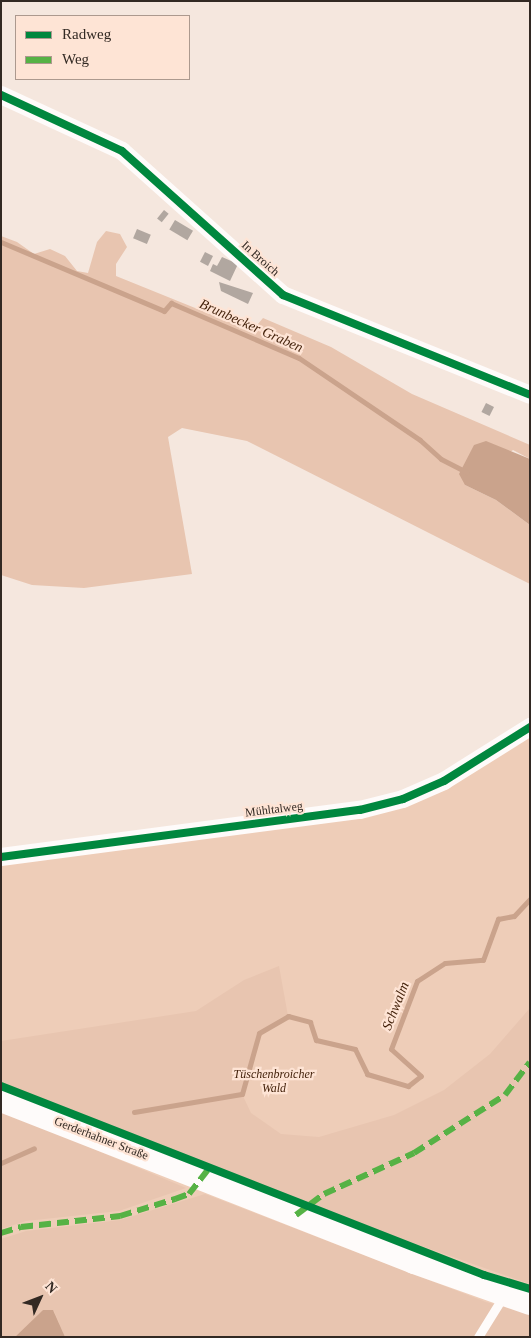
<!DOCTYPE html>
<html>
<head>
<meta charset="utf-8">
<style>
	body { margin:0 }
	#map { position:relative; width:531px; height:1338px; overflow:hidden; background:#f5e7de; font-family:"Times New Roman",serif }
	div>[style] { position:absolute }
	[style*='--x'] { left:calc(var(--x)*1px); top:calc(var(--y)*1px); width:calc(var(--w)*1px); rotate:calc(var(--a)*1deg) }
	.green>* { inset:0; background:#eecdb8 }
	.forest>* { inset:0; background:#e8c5b0 }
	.water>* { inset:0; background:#caa38c }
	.stream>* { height:5px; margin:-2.5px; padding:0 2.5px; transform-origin:2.5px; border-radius:2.5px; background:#caa38c }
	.building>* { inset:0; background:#b1a7a0; transform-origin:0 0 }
	.lane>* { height:9px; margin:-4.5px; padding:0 4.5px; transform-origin:4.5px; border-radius:4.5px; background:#fefbfa }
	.street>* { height:18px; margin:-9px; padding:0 9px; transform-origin:9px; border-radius:9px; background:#fefbfa }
	.secondary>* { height:24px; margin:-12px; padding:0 12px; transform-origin:12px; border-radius:12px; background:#fefbfa }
	.quiet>* { height:6px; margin-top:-3px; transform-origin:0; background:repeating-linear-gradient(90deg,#56b245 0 12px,transparent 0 18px) }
	.cycleway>* { height:8px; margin:-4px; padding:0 4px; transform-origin:4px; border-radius:4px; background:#00873e }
	span { translate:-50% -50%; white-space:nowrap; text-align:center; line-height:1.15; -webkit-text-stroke:4.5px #fee4d5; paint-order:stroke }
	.street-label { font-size:12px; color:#322923 }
	.park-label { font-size:12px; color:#45230c; font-style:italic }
	.water-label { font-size:14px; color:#411f08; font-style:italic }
	.frame { position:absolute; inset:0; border:2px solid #322923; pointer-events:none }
	.legend { position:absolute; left:15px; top:15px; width:175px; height:65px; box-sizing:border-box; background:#fee4d5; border:1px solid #ac998e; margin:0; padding:6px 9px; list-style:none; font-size:15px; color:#322923 }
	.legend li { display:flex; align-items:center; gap:10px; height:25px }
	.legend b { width:25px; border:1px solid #ac998e }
	.north { position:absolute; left:15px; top:1273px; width:50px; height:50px; -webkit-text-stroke:4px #fee4d5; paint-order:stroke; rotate:47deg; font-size:14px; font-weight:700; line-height:20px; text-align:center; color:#322923 }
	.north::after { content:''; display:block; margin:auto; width:18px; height:22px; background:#322923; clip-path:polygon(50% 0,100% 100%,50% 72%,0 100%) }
</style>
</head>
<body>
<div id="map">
	<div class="green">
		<i style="clip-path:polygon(530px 724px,530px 1337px,1px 1337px,1px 1095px,14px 1085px,1px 1081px,1px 865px,399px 806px)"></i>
	</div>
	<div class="forest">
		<i style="clip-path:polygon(106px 231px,120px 234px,127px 247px,116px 264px,116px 276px,252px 331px,263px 318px,331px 347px,412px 394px,530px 445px,530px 459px,513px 450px,465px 485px,496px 500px,530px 525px,530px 584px,247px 441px,182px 428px,168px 437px,192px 574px,84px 588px,32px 585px,1px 575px,1px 236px,17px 242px,34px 254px,50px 249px,65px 256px,77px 271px,88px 273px,97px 242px)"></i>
		<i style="clip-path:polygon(279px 966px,288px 1016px,259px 1033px,242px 1094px,251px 1113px,281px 1134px,319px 1137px,394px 1115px,444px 1090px,490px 1054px,530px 1008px,530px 1284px,396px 1237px,1px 1083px,1px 1041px,196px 1011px,244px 980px)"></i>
		<i style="clip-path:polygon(1px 1110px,56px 1133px,186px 1188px,119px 1211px,26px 1221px,1px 1229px)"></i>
		<i style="clip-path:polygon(205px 1194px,486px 1302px,530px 1314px,530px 1337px,65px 1337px,54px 1311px,43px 1310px,15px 1337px,1px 1337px,1px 1239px,26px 1231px,120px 1220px)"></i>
	</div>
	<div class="water">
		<i style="clip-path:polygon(486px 441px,530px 459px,530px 525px,496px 500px,465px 485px,459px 474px,474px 445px)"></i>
		<i style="clip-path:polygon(43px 1310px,53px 1310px,65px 1337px,15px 1337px)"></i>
	</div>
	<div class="stream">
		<i style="--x:1;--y:242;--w:177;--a:22.9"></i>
		<i style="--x:164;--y:311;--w:11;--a:-49"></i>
		<i style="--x:171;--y:303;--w:139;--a:23.3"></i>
		<i style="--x:299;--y:358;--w:146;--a:34.1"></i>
		<i style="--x:420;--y:440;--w:28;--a:42"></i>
		<i style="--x:441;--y:459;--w:29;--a:27"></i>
		<i style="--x:134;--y:1112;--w:109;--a:-9.5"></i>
		<i style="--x:242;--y:1094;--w:63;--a:-74.4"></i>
		<i style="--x:259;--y:1033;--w:34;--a:-30"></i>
		<i style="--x:288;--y:1016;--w:23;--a:15"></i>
		<i style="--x:310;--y:1022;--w:19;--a:72"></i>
		<i style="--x:316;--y:1040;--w:40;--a:13"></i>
		<i style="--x:355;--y:1049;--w:28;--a:64"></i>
		<i style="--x:367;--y:1074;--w:43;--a:16.3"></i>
		<i style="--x:408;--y:1086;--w:16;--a:-38"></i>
		<i style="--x:421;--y:1076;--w:40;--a:-138"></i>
		<i style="--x:391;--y:1049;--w:73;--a:-69.1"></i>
		<i style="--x:417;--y:981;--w:33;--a:-33"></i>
		<i style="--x:445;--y:963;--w:38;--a:-5"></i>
		<i style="--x:483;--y:960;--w:44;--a:-69.9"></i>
		<i style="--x:498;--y:919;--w:16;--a:-11"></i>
		<i style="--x:514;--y:916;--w:23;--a:-47"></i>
		<i style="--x:1;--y:1163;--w:36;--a:-24"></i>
	</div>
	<div class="building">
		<i style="left:164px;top:210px;width:6px;height:11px;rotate:39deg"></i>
		<i style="left:175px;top:220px;width:21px;height:11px;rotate:31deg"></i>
		<i style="left:137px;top:229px;width:15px;height:10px;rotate:23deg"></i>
		<i style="left:205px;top:252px;width:9px;height:11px;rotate:27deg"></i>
		<i style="clip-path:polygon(222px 257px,238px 264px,230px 281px,210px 271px,213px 264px,217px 266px)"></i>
		<i style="clip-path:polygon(219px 282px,253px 293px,248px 304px,221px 291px)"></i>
		<i style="left:486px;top:403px;width:9px;height:10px;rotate:27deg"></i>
	</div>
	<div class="lane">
		<i style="--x:478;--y:1337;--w:49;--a:-58.2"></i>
	</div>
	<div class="street">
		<i style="--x:1;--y:95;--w:133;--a:24.8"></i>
		<i style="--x:122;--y:151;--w:216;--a:41.8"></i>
		<i style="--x:283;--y:295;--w:266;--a:22"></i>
		<i style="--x:1;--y:857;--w:362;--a:-7.5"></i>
		<i style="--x:360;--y:810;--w:44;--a:-14.3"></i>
		<i style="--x:403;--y:799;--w:45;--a:-23.7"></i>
		<i style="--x:444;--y:781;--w:102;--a:-32.1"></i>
	</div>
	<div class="secondary">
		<i style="--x:1;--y:1100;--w:444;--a:21.4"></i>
		<i style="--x:414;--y:1262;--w:123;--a:19.5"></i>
	</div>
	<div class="quiet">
		<i style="--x:296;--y:1215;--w:35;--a:-37"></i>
		<i style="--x:324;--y:1194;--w:99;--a:-24.5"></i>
		<i style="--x:414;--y:1153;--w:108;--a:-32.5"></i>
		<i style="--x:505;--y:1095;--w:41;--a:-52.9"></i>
		<i style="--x:1;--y:1233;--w:21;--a:-17"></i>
		<i style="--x:21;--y:1227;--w:100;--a:-6.3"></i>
		<i style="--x:120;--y:1216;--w:58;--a:-17.2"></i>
		<i style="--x:175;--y:1199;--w:15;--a:-20"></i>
		<i style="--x:189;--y:1194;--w:34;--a:-52"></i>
	</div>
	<div class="cycleway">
		<i style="--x:1;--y:95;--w:133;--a:24.8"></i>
		<i style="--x:122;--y:151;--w:216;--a:41.8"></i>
		<i style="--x:283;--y:295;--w:266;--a:22"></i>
		<i style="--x:1;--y:857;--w:362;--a:-7.5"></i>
		<i style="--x:360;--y:810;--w:44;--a:-14.3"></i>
		<i style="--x:403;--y:799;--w:45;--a:-23.7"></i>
		<i style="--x:444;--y:781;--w:102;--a:-32.1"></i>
		<i style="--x:1;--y:1086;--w:519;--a:21.37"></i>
		<i style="--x:484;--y:1275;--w:48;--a:16.9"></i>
	</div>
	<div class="street-label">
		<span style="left:260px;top:259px;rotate:42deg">In Broich</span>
		<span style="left:274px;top:810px;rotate:-7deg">Mühltalweg</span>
		<span style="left:101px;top:1139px;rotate:21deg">Gerderhahner Straße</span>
	</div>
	<div class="park-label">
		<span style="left:274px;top:1082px">Tüschenbroicher<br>Wald</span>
	</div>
	<div class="water-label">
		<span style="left:251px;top:326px;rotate:24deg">Brunbecker Graben</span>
		<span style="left:396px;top:1006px;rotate:-68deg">Schwalm</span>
	</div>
	<div class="frame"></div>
	<ul class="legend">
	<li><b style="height:6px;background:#00873e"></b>Radweg</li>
	<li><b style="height:6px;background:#56b245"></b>Weg</li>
	</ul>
	<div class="north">N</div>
</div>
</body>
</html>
